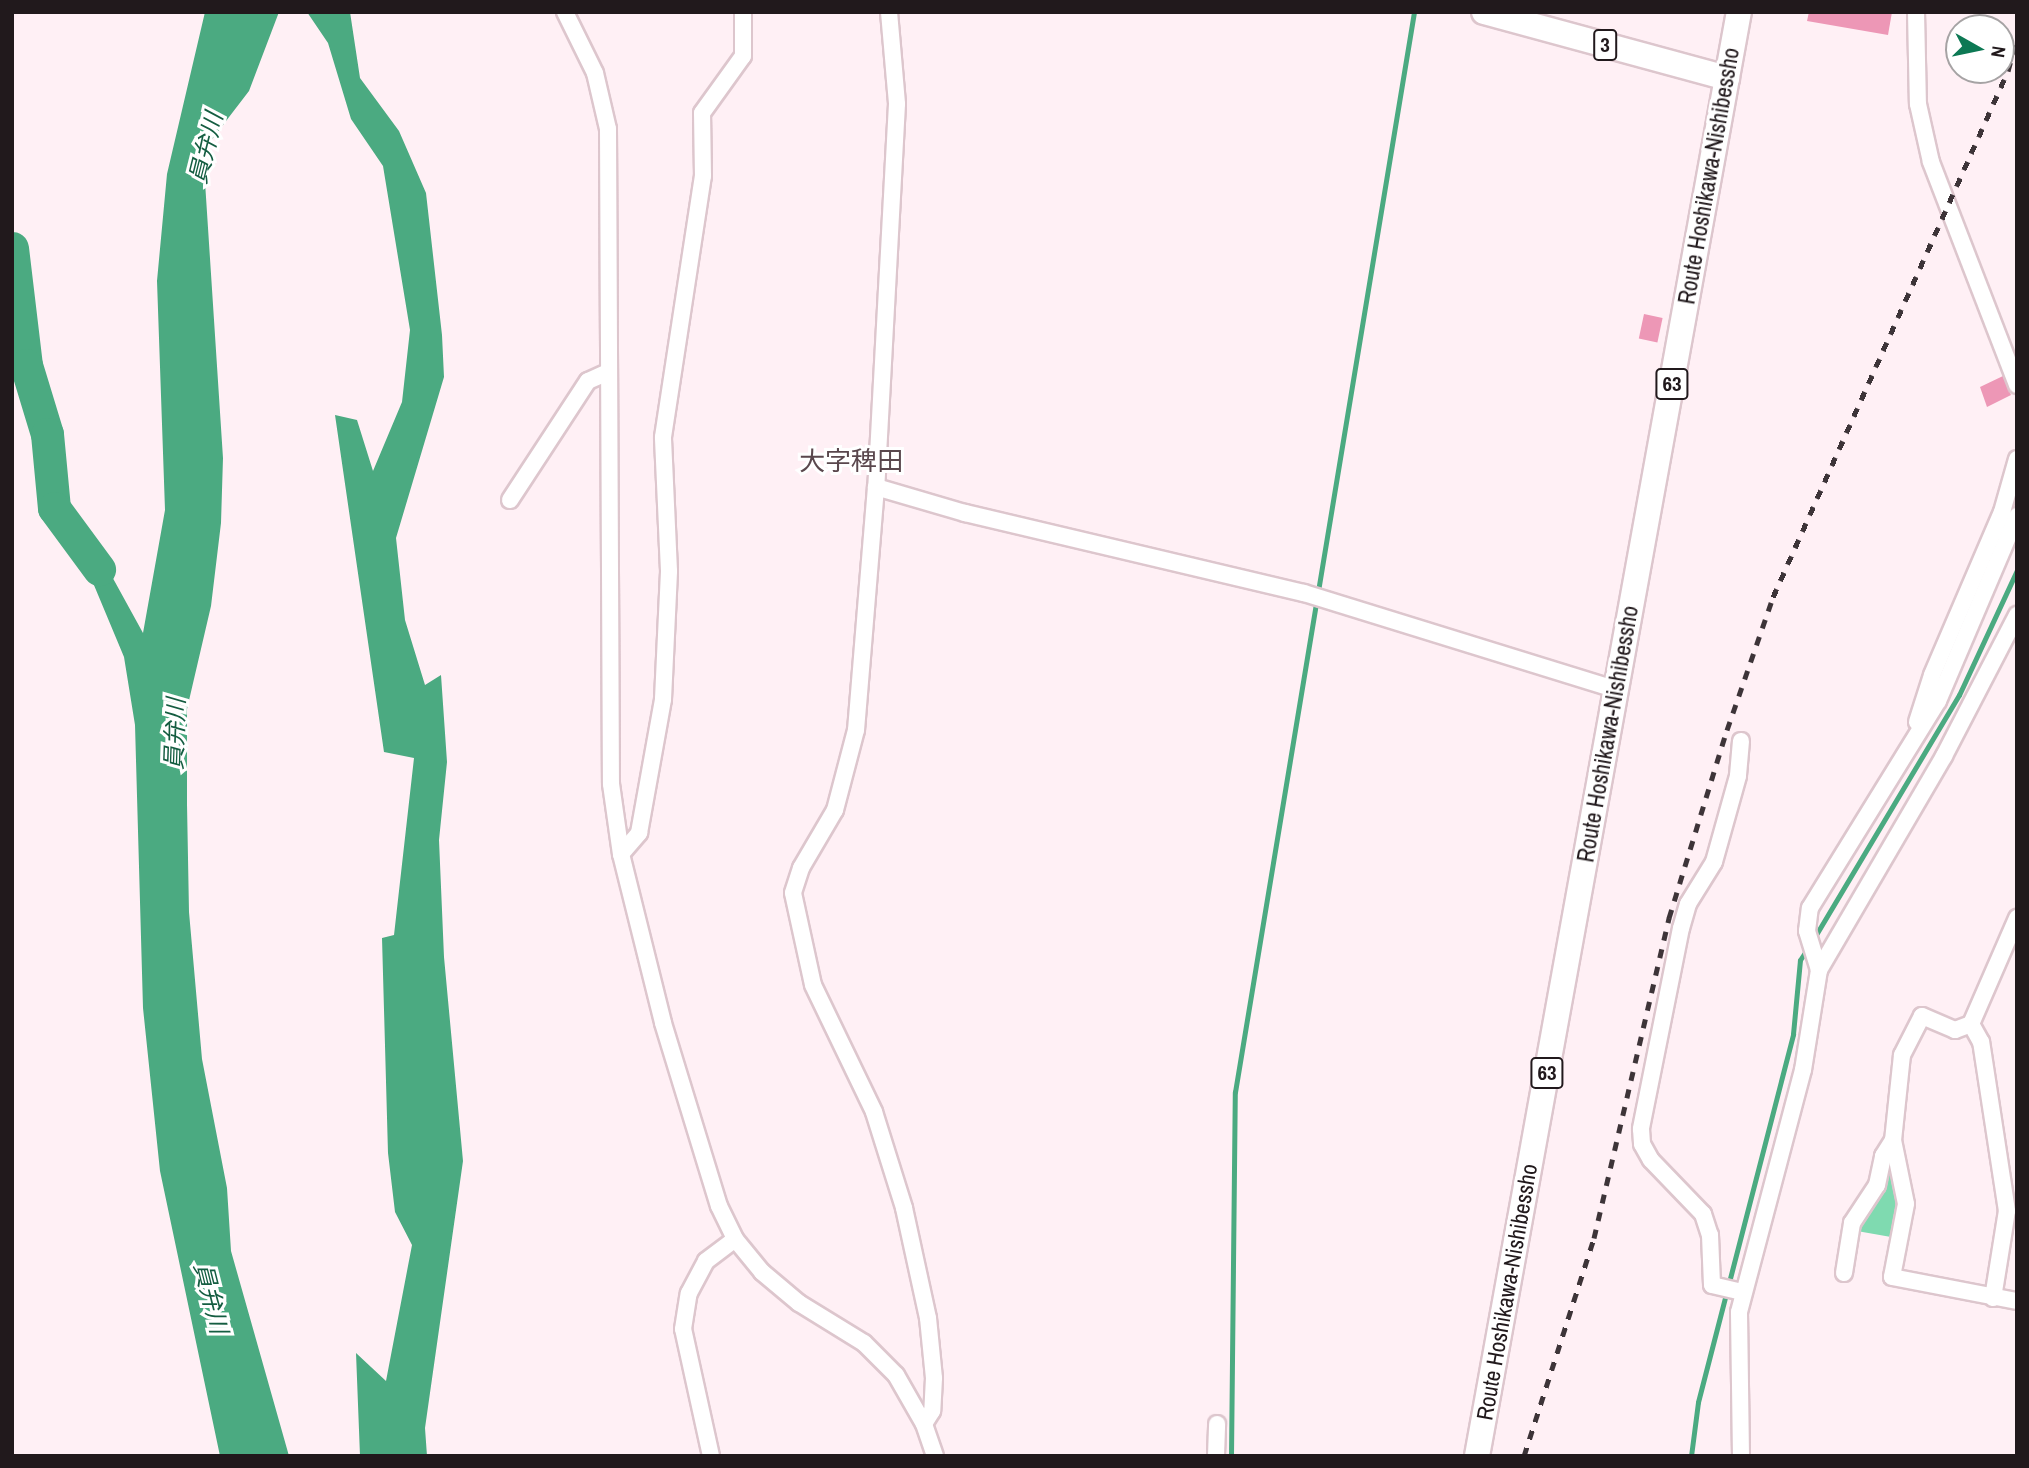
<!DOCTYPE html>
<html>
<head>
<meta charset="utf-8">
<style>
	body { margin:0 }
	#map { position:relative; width:2029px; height:1468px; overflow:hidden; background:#fff0f5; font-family:"Archivo Narrow","Noto Sans JP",sans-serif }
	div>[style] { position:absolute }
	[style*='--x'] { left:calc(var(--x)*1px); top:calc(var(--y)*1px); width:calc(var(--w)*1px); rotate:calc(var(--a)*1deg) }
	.green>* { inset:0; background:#7fdab0 }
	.water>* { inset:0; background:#4baa81 }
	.stream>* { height:5px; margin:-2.5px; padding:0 2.5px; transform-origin:2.5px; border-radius:2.5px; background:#4baa81 }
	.river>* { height:33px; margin:-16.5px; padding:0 16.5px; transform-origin:16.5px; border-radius:16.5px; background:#4baa81 }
	.building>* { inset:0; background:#ed97b6; transform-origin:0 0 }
	.roads { filter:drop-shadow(2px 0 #ddc6cd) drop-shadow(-2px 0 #ddc6cd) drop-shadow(0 2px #ddc6cd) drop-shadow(0 -2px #ddc6cd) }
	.street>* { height:16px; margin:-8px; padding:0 8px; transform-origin:8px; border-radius:8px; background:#fff }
	.primary>* { height:24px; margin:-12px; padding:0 12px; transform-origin:12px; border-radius:12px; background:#fff }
	.rail>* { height:5px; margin-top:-2.5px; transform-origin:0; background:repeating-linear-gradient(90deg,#3d3438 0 9px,transparent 0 18px) }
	span { translate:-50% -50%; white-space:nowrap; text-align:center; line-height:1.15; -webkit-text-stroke:6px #fff; paint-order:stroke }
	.shield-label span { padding:2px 5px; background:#fff; border:2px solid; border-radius:5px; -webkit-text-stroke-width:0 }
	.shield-label { font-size:21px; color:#21191c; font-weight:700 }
	.street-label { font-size:23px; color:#21191c }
	.water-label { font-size:24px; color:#145d41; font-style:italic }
	.quarter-label { font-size:26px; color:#5a474d }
	.frame { position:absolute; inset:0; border:14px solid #21191c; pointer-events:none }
	.north { position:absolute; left:1945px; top:14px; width:70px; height:70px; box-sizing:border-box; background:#fff; border:2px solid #a6a3a4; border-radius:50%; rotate:99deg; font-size:19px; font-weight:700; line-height:28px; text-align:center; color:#21191c }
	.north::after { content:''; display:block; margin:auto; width:24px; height:32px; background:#0d7954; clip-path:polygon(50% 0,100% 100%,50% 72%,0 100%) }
</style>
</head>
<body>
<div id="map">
	<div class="green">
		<i style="clip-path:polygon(1889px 1164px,1898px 1204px,1891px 1237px,1857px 1231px,1856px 1225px)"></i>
	</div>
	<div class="water">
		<i style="clip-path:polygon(205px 12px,279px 12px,249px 91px,203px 151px,223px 458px,221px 523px,211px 606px,187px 709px,187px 804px,189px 912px,202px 1059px,227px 1188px,231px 1251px,289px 1456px,220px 1456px,160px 1171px,143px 1008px,135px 725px,124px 657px,91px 578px,104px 562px,143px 633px,165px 510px,157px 281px,167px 174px)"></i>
		<i style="clip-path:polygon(307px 12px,350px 12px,360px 78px,399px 131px,426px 193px,442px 335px,444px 377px,396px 538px,405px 620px,425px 685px,441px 675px,447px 762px,439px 840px,444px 957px,463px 1161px,425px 1428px,427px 1456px,360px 1456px,356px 1353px,386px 1381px,412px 1245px,395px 1212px,388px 1153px,382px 938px,394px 935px,414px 758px,384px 752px,335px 415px,357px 420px,373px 471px,402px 402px,410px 330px,383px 166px,351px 119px,328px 43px)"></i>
	</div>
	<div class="stream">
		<i style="--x:1814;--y:938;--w:283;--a:-59.2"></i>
		<i style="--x:1959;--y:695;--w:138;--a:-65.1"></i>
		<i style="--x:1231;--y:1456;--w:364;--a:-89.4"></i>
		<i style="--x:1235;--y:1092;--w:1095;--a:-80.59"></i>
		<i style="--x:1691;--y:1456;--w:54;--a:-82.6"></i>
		<i style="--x:1698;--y:1402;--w:380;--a:-75.5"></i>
		<i style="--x:1793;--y:1034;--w:74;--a:-84.6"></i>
		<i style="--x:1800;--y:960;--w:17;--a:-57"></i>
	</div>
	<div class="river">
		<i style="--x:12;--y:248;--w:118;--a:83.2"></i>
		<i style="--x:26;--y:365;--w:72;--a:73.1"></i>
		<i style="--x:47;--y:434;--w:74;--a:84.6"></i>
		<i style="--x:54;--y:508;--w:76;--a:53.6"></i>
	</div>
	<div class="building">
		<i style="clip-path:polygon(1809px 12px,1892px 12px,1888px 35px,1807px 21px)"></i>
		<i style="left:1644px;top:314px;width:19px;height:25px;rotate:12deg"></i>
		<i style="clip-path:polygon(2003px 376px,2011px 395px,1987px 407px,1980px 387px)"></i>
	</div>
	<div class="roads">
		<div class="street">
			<i style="--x:565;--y:12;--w:68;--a:63.8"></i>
			<i style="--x:595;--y:73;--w:57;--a:76.9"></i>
			<i style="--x:608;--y:129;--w:655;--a:89.74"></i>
			<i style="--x:611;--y:784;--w:71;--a:81.9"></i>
			<i style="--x:621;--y:854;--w:174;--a:76"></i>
			<i style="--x:663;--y:1023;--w:191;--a:73"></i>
			<i style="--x:719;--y:1206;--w:37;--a:64"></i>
			<i style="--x:735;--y:1239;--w:43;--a:50.7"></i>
			<i style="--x:762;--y:1272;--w:48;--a:40"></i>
			<i style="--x:799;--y:1303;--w:76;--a:31.6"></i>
			<i style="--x:864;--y:1343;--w:45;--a:45"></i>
			<i style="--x:896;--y:1375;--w:56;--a:60.3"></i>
			<i style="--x:924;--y:1424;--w:34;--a:71"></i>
			<i style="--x:889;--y:12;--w:92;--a:85"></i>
			<i style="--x:897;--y:104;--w:384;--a:93.1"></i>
			<i style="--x:876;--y:487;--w:244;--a:94.7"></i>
			<i style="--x:856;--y:730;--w:83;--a:104.7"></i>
			<i style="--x:835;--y:810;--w:67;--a:120.4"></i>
			<i style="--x:801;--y:868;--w:26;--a:108"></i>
			<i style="--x:793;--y:893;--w:94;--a:77.7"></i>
			<i style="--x:813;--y:985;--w:141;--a:64.3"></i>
			<i style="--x:874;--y:1112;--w:101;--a:72.6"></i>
			<i style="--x:904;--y:1208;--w:113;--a:77.7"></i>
			<i style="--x:928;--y:1318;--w:60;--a:84.3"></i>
			<i style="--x:934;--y:1378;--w:33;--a:93"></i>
			<i style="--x:932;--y:1411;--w:15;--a:122"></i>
			<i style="--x:1916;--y:12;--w:92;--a:88.8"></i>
			<i style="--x:1918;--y:104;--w:59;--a:77.4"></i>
			<i style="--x:1931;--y:162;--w:239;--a:68.9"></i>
			<i style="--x:876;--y:487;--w:93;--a:16.3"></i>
			<i style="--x:965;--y:513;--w:348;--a:13.3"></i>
			<i style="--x:1304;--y:593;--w:325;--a:17.2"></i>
			<i style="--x:510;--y:500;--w:142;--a:-56.8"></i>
			<i style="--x:588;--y:381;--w:20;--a:-24"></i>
			<i style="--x:1917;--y:722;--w:49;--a:-72.3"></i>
			<i style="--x:1932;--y:675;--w:177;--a:-66.8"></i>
			<i style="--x:2002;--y:512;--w:55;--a:-74.2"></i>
			<i style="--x:1741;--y:741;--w:35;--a:95"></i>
			<i style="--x:1738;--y:776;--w:89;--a:105.6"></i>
			<i style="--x:1714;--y:862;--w:49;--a:121.8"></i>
			<i style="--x:1688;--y:904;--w:25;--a:106"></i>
			<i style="--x:1681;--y:928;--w:205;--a:101.3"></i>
			<i style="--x:1641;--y:1129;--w:15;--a:86"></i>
			<i style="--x:1642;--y:1144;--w:18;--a:61"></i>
			<i style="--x:1651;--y:1160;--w:75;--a:46.1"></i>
			<i style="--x:1703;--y:1214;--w:22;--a:72"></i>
			<i style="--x:1710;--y:1235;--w:50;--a:87.7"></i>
			<i style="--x:1712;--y:1285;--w:32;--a:13"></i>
			<i style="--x:621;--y:854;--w:28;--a:-49"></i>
			<i style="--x:639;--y:833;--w:136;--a:-79.8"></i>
			<i style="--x:663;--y:699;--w:128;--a:-87.3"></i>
			<i style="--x:669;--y:571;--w:134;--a:-92.6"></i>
			<i style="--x:663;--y:437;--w:264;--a:-81.3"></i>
			<i style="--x:703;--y:176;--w:63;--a:-90.9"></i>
			<i style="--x:702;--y:113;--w:70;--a:-54.3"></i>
			<i style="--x:743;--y:56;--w:44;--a:-90"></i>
			<i style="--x:1819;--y:970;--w:41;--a:-107.1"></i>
			<i style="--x:1807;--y:931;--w:23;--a:-83"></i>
			<i style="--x:1810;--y:908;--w:243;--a:-58.3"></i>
			<i style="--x:1938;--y:701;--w:201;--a:-66.9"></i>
			<i style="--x:1971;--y:1024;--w:17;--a:159"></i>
			<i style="--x:1955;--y:1030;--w:36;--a:-157"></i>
			<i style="--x:1922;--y:1016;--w:44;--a:117.1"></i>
			<i style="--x:1902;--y:1055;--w:85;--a:96"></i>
			<i style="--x:1893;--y:1140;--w:65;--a:78.5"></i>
			<i style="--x:1906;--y:1204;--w:74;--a:100.9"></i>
			<i style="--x:1892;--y:1277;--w:127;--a:10.9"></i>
			<i style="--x:1844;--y:1273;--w:51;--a:-80.9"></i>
			<i style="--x:1852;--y:1223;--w:45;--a:-56.7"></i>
			<i style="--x:1877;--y:1185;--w:30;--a:-78"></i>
			<i style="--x:1883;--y:1156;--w:19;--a:-58"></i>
			<i style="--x:1993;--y:1298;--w:88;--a:-80.9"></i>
			<i style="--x:2007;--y:1211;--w:171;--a:-98.7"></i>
			<i style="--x:1981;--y:1042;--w:21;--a:-119"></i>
			<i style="--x:1971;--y:1024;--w:116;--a:-66.5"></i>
			<i style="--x:711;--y:1456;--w:130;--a:-102.4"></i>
			<i style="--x:683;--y:1329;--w:36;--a:-81"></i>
			<i style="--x:689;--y:1293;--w:36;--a:-62"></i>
			<i style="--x:706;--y:1261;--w:36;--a:-37"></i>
			<i style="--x:1216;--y:1456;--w:32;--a:-88"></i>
			<i style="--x:1741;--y:1456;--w:144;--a:-90.8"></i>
			<i style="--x:1739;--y:1312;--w:250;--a:-75.2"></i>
			<i style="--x:1803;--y:1070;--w:101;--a:-80.9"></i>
			<i style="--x:1819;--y:970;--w:248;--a:-59.7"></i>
			<i style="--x:1944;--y:756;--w:159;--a:-62.6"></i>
		</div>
		<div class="primary">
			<i style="--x:1484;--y:12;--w:252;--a:15.2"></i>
			<i style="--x:1477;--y:1456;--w:1468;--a:-79.72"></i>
		</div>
	</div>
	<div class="rail">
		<i style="--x:1524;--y:1456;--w:229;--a:-72.2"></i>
		<i style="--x:1594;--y:1238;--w:329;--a:-76.8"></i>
		<i style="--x:1669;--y:918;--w:197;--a:-72.9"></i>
		<i style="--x:1727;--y:730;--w:141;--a:-70.9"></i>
		<i style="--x:1773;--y:597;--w:576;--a:-65.93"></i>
		<i style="--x:2008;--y:71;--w:34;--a:-75"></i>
	</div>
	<div class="shield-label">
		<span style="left:1605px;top:45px">3</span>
		<span style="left:1672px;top:384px">63</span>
		<span style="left:1547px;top:1073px">63</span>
	</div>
	<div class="street-label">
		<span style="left:1709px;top:176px;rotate:-80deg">Route Hoshikawa-Nishibessho</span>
		<span style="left:1608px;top:734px;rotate:-80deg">Route Hoshikawa-Nishibessho</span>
		<span style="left:1507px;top:1292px;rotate:-80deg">Route Hoshikawa-Nishibessho</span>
	</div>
	<div class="water-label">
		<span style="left:206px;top:148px;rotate:-76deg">員弁川</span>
		<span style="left:175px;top:734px;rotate:-88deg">員弁川</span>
		<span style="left:211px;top:1298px;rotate:76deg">員弁川</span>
	</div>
	<div class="quarter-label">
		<span style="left:851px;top:461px">大字稗田</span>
	</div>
	<div class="frame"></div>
	<div class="north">N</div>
</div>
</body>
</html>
